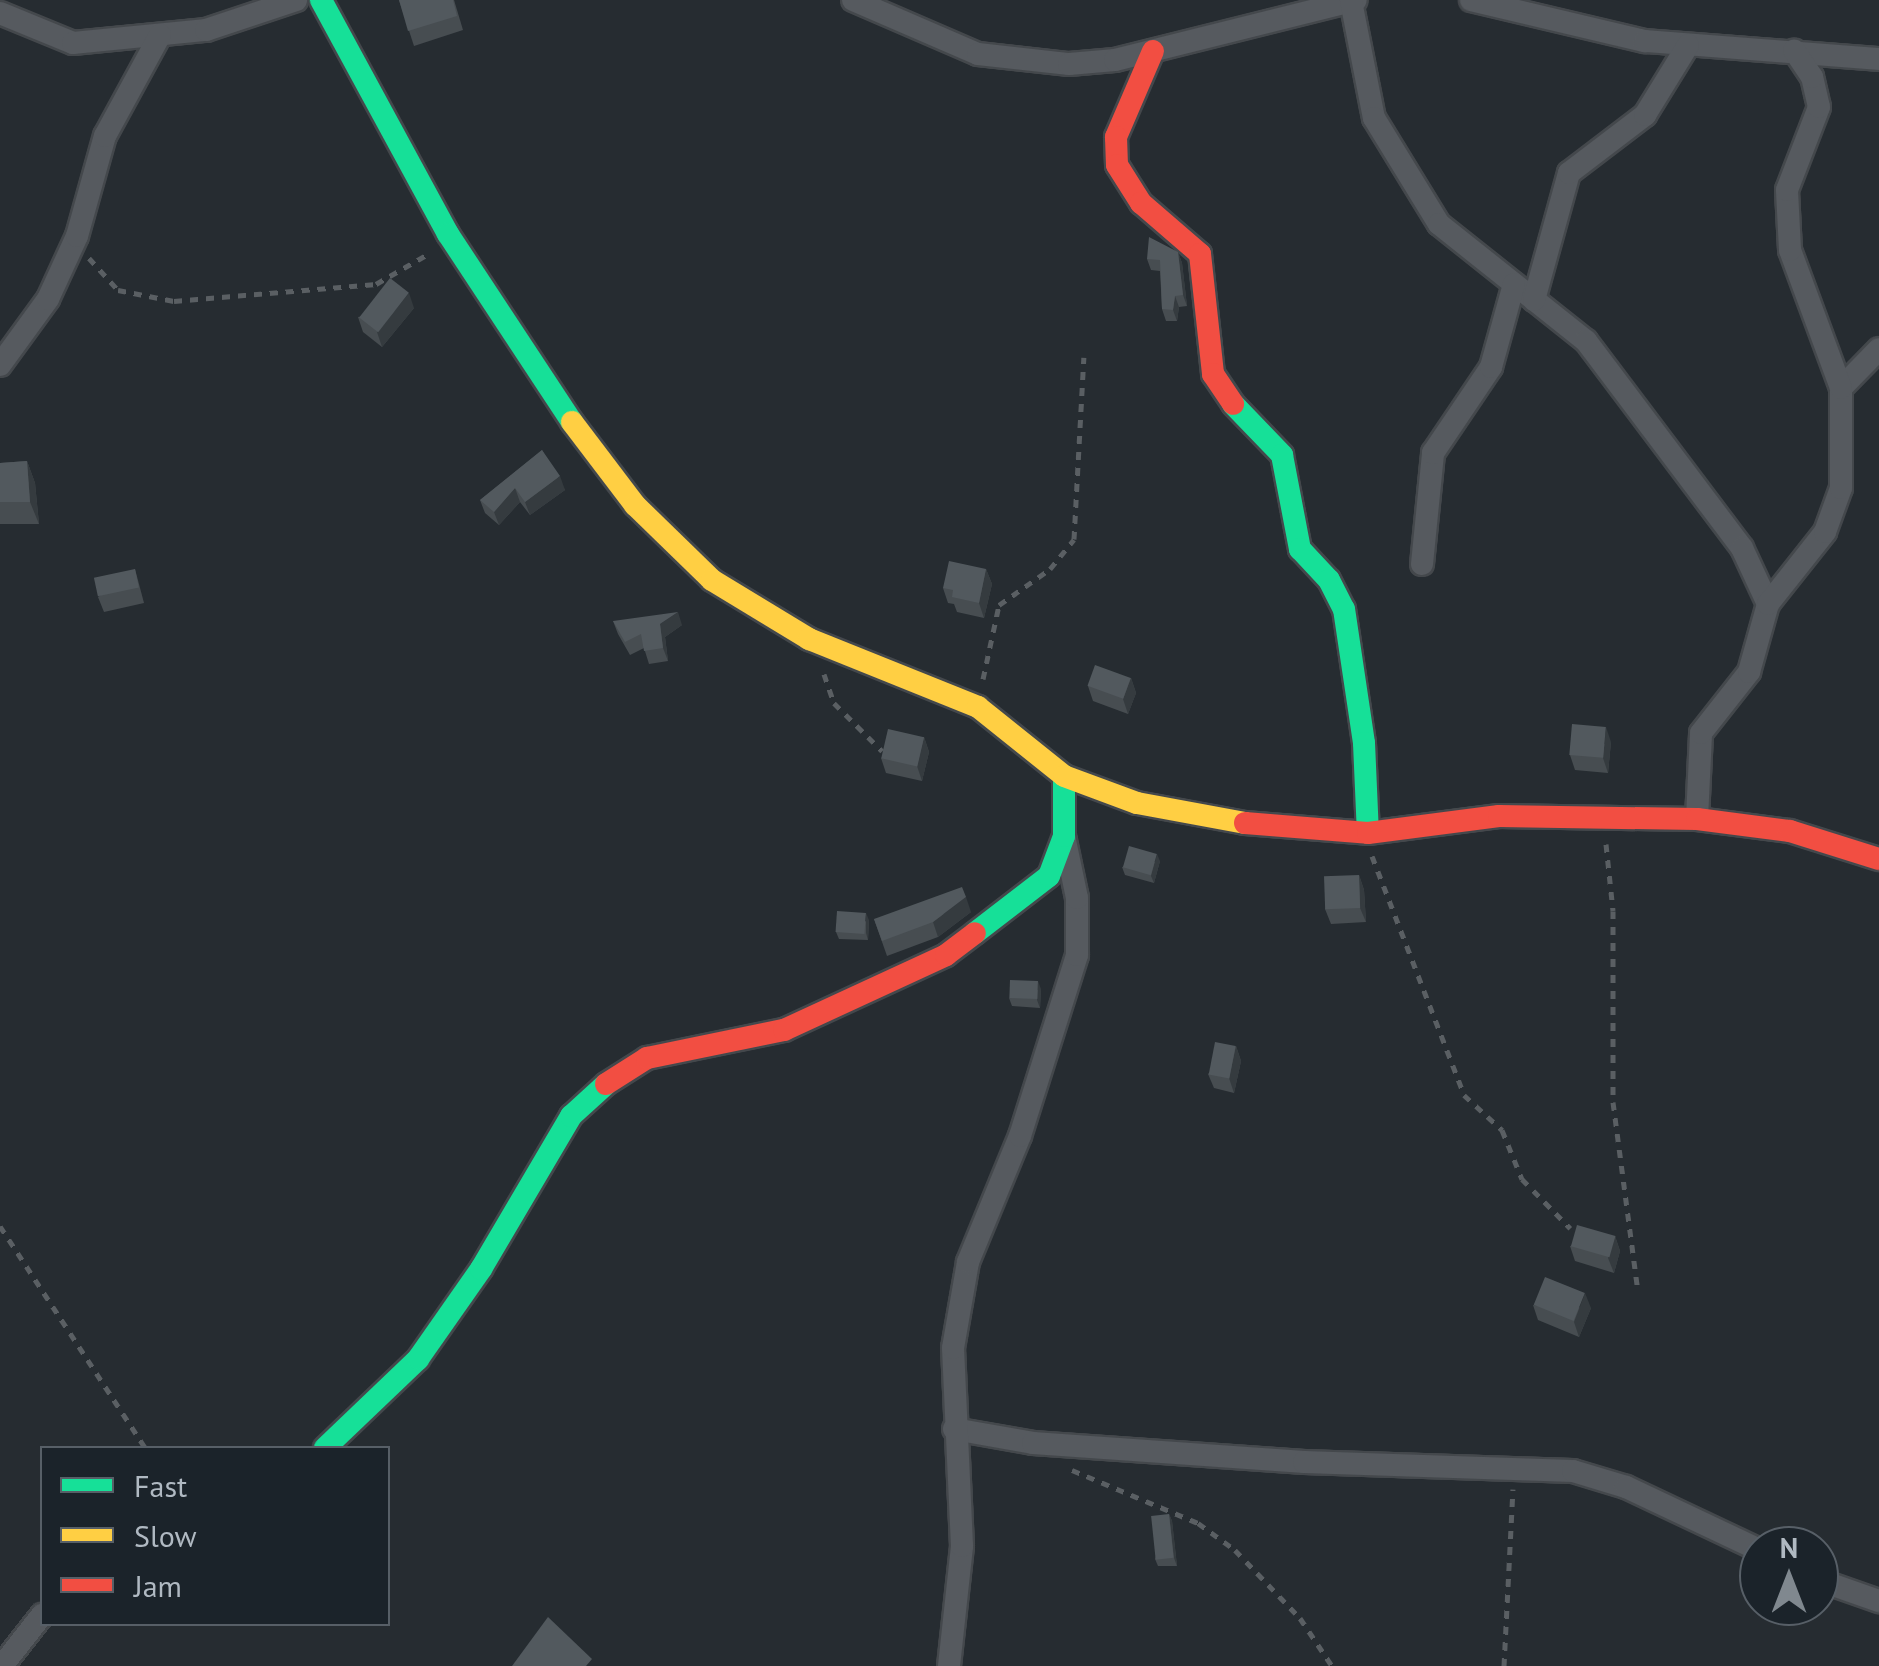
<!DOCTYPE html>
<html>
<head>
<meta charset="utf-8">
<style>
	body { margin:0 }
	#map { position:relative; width:1879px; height:1666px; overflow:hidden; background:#262c31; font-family:"PT Sans",sans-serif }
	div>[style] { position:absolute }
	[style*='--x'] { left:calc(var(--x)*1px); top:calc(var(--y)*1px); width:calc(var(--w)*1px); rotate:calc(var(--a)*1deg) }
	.path>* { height:5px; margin-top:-2.5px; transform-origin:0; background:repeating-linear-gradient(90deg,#5a5f63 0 8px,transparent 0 16px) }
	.roads { filter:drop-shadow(2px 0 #44484c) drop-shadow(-2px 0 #44484c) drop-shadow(0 2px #44484c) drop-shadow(0 -2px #44484c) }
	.street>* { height:22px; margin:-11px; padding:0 11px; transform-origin:11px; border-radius:11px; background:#565a5f }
	.fast>* { height:22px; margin:-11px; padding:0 11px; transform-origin:11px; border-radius:11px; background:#16e098 }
	.slow>* { height:22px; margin:-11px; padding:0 11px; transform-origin:11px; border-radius:11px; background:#ffcf43 }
	.jam>* { height:22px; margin:-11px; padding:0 11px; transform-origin:11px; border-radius:11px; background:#f24e42 }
	.wall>* { inset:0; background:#474d51 }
	.shaded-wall>* { inset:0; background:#353b3f }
	.building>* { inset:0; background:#52595e; transform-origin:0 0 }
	span { translate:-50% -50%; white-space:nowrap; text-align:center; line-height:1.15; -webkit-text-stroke:9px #1b232a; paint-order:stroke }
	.legend { position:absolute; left:40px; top:1446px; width:350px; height:180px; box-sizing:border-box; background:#1b232a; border:2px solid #575f67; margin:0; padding:12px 18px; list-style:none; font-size:30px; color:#b0b9c2 }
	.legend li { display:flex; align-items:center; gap:20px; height:50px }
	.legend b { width:50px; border:2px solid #575f67 }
	.north { position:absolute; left:1739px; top:1526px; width:100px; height:100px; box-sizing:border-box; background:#1b232a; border:2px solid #575f67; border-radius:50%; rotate:0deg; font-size:28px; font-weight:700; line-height:40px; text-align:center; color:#b0b9c2 }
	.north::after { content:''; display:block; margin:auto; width:35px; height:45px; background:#80888f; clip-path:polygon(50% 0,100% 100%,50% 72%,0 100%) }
</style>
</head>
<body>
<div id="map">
	<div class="path">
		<i style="--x:89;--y:258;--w:43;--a:47.8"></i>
		<i style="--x:118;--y:290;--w:57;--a:11.1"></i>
		<i style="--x:174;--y:301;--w:203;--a:-4.8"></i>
		<i style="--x:376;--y:284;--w:60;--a:-30"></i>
		<i style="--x:824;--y:674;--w:31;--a:71"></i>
		<i style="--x:834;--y:703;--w:68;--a:45"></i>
		<i style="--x:983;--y:679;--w:76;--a:-77.8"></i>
		<i style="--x:999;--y:605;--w:62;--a:-35.2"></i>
		<i style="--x:1050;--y:569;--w:38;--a:-51"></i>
		<i style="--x:1074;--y:539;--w:182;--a:-86.9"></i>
		<i style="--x:1606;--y:844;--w:67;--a:84"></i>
		<i style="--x:1613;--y:911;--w:191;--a:90"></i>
		<i style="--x:1613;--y:1102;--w:185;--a:82.5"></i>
		<i style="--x:1372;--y:856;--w:256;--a:68.9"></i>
		<i style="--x:1464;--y:1095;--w:52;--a:42.6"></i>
		<i style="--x:1502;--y:1130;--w:53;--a:67.8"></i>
		<i style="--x:1522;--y:1179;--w:69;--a:45.6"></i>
		<i style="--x:0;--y:1226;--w:265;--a:56.8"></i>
		<i style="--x:1072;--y:1470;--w:137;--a:22.8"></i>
		<i style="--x:1198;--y:1523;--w:46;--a:36.1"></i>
		<i style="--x:1235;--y:1550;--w:94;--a:46.3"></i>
		<i style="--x:1300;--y:1618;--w:58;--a:56.3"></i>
		<i style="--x:1504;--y:1666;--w:177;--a:-87.1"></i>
	</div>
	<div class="roads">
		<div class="street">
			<i style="--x:853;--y:0;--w:136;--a:23.4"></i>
			<i style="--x:978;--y:54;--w:92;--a:6.3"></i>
			<i style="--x:1069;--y:64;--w:46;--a:-5"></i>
			<i style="--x:1115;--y:60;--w:248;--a:-14"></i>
			<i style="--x:1471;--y:0;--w:179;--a:13.3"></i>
			<i style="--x:1645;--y:41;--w:235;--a:4.4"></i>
			<i style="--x:1351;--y:1;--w:119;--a:78.9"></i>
			<i style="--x:1374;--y:118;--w:124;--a:58.5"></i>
			<i style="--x:1439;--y:224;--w:188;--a:38.5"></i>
			<i style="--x:1586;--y:341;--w:259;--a:53"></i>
			<i style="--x:1742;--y:548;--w:62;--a:65.1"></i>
			<i style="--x:0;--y:13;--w:79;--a:22.3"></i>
			<i style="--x:73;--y:43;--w:134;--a:-5.6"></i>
			<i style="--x:206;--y:30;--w:95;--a:-18.4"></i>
			<i style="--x:1534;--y:300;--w:132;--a:-74.6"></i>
			<i style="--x:1569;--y:173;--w:96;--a:-37.3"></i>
			<i style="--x:1645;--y:115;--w:82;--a:-58.4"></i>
			<i style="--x:0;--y:365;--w:82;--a:-54"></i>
			<i style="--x:48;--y:299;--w:69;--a:-65.3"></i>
			<i style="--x:77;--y:236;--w:104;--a:-74.4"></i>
			<i style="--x:105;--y:136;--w:115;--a:-61.4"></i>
			<i style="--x:1841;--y:388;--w:54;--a:-45.7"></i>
			<i style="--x:1422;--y:564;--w:112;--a:-84.3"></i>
			<i style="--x:1433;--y:453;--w:104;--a:-56"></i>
			<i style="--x:1491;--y:367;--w:86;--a:-74.5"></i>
			<i style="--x:1697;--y:819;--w:86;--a:-87.3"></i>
			<i style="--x:1701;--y:733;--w:78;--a:-51.8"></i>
			<i style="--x:1749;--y:672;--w:71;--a:-74.4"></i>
			<i style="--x:1768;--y:604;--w:92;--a:-51.6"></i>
			<i style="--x:1825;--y:532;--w:47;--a:-70"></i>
			<i style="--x:1841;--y:488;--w:100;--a:-90"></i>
			<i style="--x:1841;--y:388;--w:147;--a:-110.3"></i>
			<i style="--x:1790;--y:250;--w:60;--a:-92.9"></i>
			<i style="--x:1787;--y:190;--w:89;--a:-68.9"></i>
			<i style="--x:1819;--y:107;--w:31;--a:-103"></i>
			<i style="--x:1812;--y:77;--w:32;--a:-124"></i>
			<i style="--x:954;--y:1429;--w:80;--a:10"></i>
			<i style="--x:1033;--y:1443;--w:272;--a:4"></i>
			<i style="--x:1304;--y:1462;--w:269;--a:1.9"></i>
			<i style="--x:1573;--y:1471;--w:55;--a:16.8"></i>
			<i style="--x:1626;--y:1487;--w:147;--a:25.3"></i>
			<i style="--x:1819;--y:1580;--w:64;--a:19.3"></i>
			<i style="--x:2;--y:1666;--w:65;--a:-51.9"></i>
			<i style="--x:949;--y:1666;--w:121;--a:-83.8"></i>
			<i style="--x:962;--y:1546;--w:198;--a:-92.6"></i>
			<i style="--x:953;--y:1348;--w:87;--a:-80.1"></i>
			<i style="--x:968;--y:1262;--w:136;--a:-67.6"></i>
			<i style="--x:1020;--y:1136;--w:190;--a:-72.5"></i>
			<i style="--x:1077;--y:955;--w:57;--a:-90"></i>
			<i style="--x:1077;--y:898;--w:63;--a:-101.8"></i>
		</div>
		<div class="fast">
			<i style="--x:321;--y:0;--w:266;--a:61.5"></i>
			<i style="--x:448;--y:234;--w:225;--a:56.6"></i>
			<i style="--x:1233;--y:404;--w:71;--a:46.1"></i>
			<i style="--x:1282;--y:455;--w:96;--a:79.2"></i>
			<i style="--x:1300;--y:549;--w:42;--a:46.9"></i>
			<i style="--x:1329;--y:580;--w:33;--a:63"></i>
			<i style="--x:1344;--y:609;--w:135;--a:81.5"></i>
			<i style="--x:1364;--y:743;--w:90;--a:87.5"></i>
			<i style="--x:975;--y:933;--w:93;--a:-37.6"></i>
			<i style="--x:1049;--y:876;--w:43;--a:-69.4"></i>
			<i style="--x:1064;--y:836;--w:60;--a:-90"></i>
			<i style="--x:325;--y:1448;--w:129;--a:-43.7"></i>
			<i style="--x:418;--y:1359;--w:110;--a:-55"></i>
			<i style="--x:481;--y:1269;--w:178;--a:-59.5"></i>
			<i style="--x:571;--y:1116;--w:47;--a:-42.4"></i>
		</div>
		<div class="slow">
			<i style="--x:572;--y:422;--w:104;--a:52.8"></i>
			<i style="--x:635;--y:505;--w:107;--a:44.2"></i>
			<i style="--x:712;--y:580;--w:114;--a:31.3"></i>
			<i style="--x:809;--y:639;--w:182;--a:21.9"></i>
			<i style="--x:978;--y:707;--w:110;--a:38.7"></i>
			<i style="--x:1064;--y:776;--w:78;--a:20.3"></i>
			<i style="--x:1137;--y:803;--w:110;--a:10.5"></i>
		</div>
		<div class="jam">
			<i style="--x:1153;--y:51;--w:94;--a:113.3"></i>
			<i style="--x:1116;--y:137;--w:28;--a:88"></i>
			<i style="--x:1117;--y:165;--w:45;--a:57.7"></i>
			<i style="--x:1141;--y:203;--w:78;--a:40.8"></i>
			<i style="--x:1200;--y:254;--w:121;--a:83.8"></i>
			<i style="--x:1213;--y:374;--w:36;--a:56"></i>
			<i style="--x:1245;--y:823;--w:123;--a:4.6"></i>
			<i style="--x:1368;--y:833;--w:132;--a:-7.4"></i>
			<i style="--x:1499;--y:816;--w:198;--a:0.9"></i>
			<i style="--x:1697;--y:819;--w:94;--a:7.4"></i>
			<i style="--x:1790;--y:831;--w:93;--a:17.5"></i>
			<i style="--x:606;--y:1084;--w:49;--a:-32.4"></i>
			<i style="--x:647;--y:1058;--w:140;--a:-11.6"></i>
			<i style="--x:784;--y:1030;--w:179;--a:-24.8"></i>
			<i style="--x:946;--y:955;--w:36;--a:-37"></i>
		</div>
	</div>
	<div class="wall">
		<i style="clip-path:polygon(399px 0,454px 0,463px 30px,414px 46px)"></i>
		<i style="clip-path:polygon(1178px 252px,1182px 263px,1187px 306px,1179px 307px,1177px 321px,1166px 321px,1162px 309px,1160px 271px,1151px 270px,1147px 259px)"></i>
		<i style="clip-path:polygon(414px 308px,382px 347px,363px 332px,358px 317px)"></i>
		<i style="clip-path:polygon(542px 450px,565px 490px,530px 515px,520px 502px,499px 525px,485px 513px,480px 500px)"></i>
		<i style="clip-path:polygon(27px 461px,35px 483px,39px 524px,0 524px,0 463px)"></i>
		<i style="clip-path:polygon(135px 569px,144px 603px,104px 612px,98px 597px)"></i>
		<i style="clip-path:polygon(986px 569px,992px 584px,984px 618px,957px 612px,954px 604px,948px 603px,943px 588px)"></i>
		<i style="clip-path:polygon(613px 621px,682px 625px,665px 637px,668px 661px,649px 664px,644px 648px,630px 655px,618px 634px)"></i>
		<i style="clip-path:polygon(1131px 678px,1136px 693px,1128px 714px,1093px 701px,1088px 686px)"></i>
		<i style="clip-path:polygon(924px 737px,929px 752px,922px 781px,886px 773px,881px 758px)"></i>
		<i style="clip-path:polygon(1611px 742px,1608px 773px,1575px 770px,1570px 755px)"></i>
		<i style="clip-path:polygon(1160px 861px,1154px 883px,1125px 875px,1122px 867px)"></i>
		<i style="clip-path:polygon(1359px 875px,1364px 890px,1366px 922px,1331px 924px,1325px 909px)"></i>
		<i style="clip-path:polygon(971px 912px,938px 937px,887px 956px,874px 919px)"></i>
		<i style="clip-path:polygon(869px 920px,868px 940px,839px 939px,836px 932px)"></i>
		<i style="clip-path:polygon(1041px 989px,1040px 1008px,1012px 1006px,1009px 998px)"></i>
		<i style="clip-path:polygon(1236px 1046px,1241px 1061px,1234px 1093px,1214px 1088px,1208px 1074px)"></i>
		<i style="clip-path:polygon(1615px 1236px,1620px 1251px,1614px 1273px,1575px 1261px,1570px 1246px)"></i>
		<i style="clip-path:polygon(1533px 1305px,1591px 1308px,1579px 1337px,1538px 1320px)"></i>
		<i style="clip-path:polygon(1169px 1514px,1172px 1521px,1177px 1566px,1158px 1566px,1155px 1559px)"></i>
	</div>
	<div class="shaded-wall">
		<i style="clip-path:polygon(1178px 252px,1182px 263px,1187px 306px,1183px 295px)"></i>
		<i style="clip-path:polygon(409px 293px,414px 308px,382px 347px,377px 332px)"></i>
		<i style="clip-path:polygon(1175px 296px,1179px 307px,1177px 321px,1173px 310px)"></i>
		<i style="clip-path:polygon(27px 461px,35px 483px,39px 524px,30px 502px)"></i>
		<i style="clip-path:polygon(560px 476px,565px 490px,530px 515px,525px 502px)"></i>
		<i style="clip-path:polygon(515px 488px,520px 502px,499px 525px,494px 512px)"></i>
		<i style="clip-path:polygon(986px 569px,992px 584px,984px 618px,979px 603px)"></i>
		<i style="clip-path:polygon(678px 612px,682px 625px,665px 637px,668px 661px,663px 648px,660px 624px)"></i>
		<i style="clip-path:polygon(1131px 678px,1136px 693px,1128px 714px,1123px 699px)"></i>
		<i style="clip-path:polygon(1606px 727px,1611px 742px,1608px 773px,1603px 758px)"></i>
		<i style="clip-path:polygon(924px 737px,929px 752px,922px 781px,917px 766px)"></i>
		<i style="clip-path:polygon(1157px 854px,1160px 861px,1154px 883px,1151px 876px)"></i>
		<i style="clip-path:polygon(1359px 875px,1364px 890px,1366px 922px,1360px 908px)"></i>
		<i style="clip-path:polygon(966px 897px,971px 912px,938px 937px,933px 922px)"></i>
		<i style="clip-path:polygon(866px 913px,869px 920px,868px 940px,866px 933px)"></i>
		<i style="clip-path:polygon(1038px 981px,1041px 989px,1040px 1008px,1037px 1000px)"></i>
		<i style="clip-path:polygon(1236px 1046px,1241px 1061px,1234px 1093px,1229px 1078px)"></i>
		<i style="clip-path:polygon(1615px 1236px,1620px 1251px,1614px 1273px,1608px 1258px)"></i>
		<i style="clip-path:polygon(1585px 1293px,1591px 1308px,1579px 1337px,1574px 1322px)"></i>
		<i style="clip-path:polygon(1169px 1514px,1172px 1521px,1177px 1566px,1174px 1558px)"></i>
	</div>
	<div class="building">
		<i style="clip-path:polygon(399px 0,453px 0,457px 16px,408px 31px)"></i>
		<i style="clip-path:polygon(1149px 237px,1178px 252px,1183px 295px,1175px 296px,1173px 310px,1162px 309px,1160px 260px,1147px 259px)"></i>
		<i style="left:390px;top:278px;width:24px;height:50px;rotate:38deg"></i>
		<i style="clip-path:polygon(542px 450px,560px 476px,525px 502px,515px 488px,494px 512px,480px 500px)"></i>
		<i style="clip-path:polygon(27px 461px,30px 502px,0 502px,0 463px)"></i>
		<i style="clip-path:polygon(949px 561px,986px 569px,979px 603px,952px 597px,953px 590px,943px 588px)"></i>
		<i style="left:135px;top:569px;width:19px;height:42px;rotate:78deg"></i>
		<i style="clip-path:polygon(678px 612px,660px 624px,663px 648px,644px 651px,641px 634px,625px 642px,613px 621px)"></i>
		<i style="left:1095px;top:665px;width:38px;height:22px;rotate:20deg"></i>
		<i style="left:1572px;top:724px;width:34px;height:31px;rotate:5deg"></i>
		<i style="left:888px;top:729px;width:37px;height:30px;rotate:13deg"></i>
		<i style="left:1129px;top:846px;width:29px;height:22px;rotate:16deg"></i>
		<i style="left:1359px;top:875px;width:33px;height:35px;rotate:88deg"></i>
		<i style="clip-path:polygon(962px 887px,966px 897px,933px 922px,882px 941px,874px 919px)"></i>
		<i style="left:837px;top:911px;width:29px;height:21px;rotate:4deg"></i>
		<i style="left:1010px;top:980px;width:28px;height:18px;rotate:2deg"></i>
		<i style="left:1215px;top:1042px;width:21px;height:33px;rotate:11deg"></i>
		<i style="left:1577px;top:1225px;width:40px;height:22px;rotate:16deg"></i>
		<i style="left:1545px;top:1277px;width:43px;height:30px;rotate:22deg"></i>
		<i style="left:1169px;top:1514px;width:44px;height:18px;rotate:84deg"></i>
		<i style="clip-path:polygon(548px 1617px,592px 1659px,586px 1666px,512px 1666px)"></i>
	</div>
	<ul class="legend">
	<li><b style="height:12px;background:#16e098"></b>Fast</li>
	<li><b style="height:12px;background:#ffcf43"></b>Slow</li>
	<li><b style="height:12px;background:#f24e42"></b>Jam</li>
	</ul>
	<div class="north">N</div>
</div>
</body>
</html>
